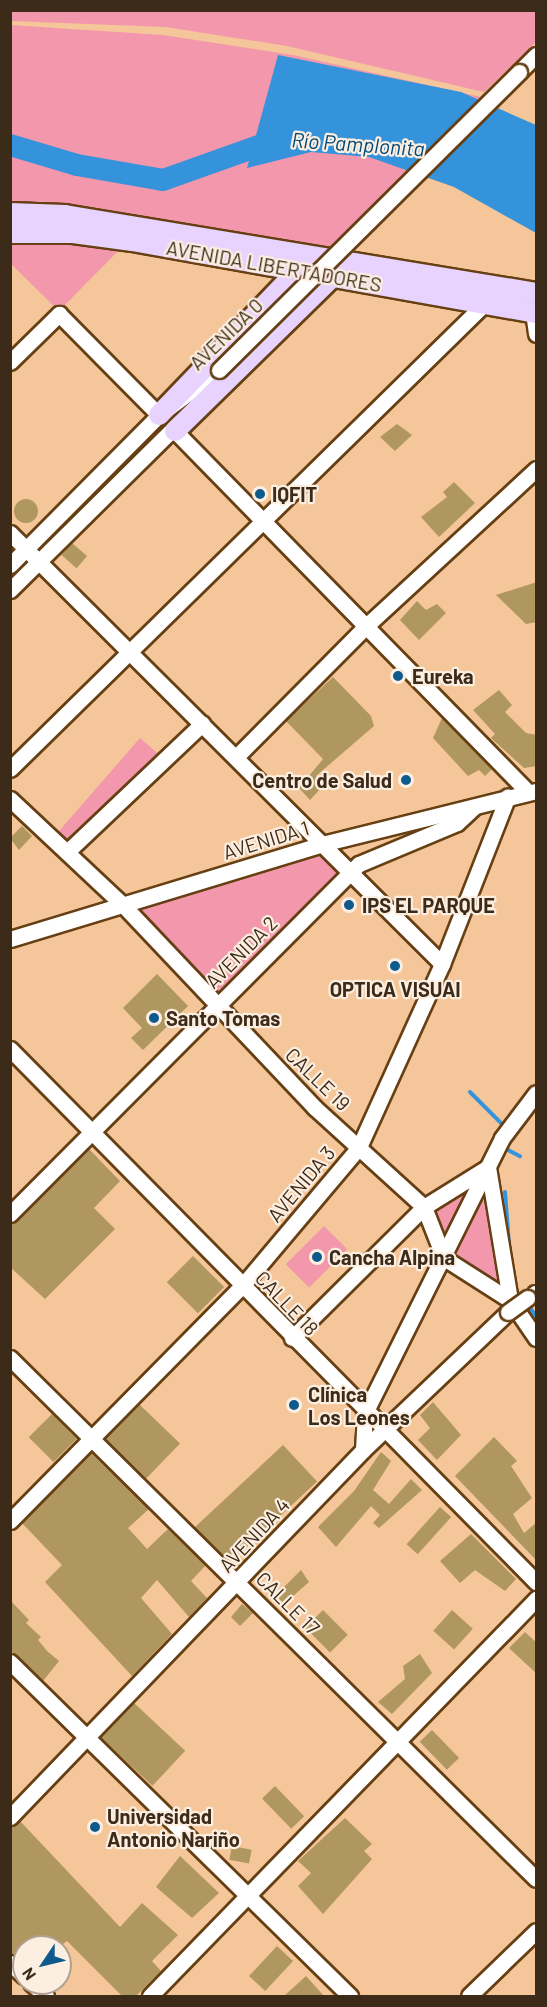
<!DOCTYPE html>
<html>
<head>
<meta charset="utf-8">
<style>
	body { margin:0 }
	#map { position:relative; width:547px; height:2007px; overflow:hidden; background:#f4c699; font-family:Barlow,sans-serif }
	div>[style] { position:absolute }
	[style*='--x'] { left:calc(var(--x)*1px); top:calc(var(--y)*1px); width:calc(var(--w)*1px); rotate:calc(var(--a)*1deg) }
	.green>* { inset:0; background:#f297ac; transform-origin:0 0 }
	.water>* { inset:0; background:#3493db }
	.stream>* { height:4px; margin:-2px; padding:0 2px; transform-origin:2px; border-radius:2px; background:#3493db }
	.river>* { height:22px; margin:-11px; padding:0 11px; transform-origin:11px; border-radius:11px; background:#3493db }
	.building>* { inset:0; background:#b09760; transform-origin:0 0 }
	.round { border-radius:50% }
	.roads { filter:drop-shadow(2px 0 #663f13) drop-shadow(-2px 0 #663f13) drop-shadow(0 2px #663f13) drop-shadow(0 -2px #663f13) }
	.minor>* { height:15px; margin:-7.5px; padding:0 7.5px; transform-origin:7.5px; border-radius:7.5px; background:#fff }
	.major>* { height:20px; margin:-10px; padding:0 10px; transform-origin:10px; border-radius:10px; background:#e7d3fd }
	.bridges { filter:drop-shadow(2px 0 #663f13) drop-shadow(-2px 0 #663f13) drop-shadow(0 2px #663f13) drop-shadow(0 -2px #663f13) }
	.minor-bridge>* { height:15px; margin:-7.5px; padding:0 7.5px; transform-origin:7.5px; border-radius:7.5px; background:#fff }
	.dots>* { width:16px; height:16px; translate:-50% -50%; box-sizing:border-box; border:3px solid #fceee0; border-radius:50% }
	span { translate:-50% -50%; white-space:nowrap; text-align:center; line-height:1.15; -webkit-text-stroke:4.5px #fceee0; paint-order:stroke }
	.street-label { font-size:20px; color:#3d2b19 }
	.poi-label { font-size:20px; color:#3d2b19; font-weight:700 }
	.left { translate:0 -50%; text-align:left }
	.right { translate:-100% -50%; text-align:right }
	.water-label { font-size:21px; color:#004a79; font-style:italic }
	.frame { position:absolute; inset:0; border:12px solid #3d2b19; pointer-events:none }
	.north { position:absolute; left:12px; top:1935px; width:60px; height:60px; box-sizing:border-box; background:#fceee0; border:2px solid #b0a090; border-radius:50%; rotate:235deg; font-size:16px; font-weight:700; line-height:24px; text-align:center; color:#3d2b19 }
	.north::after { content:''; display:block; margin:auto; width:21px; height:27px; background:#0f5a8d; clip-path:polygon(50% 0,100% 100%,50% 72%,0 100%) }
</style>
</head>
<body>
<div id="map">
	<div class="green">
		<i style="clip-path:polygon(11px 10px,536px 11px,536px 42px,484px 92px,287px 46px,166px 27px,11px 21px)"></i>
		<i style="clip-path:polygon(10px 25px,163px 35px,293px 55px,481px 97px,326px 251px,11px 207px)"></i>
		<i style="clip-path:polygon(10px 236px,125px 244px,59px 311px,11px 264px)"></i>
		<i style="left:140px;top:738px;width:30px;height:128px;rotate:41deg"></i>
		<i style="clip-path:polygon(323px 850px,345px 875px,216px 995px,134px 907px)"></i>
		<i style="clip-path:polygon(487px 1183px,506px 1294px,454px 1254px)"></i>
		<i style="clip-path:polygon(472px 1188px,443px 1253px,427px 1208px)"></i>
		<i style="left:324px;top:1226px;width:33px;height:54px;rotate:45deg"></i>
	</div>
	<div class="water">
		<i style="clip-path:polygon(278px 55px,461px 92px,536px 125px,536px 233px,454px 187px,369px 157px,311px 152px,247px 168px)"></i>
	</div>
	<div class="stream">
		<i style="--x:470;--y:1092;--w:51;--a:45"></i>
		<i style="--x:504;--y:1148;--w:18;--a:27"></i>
		<i style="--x:505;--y:1192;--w:65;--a:85.6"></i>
		<i style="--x:527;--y:1304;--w:15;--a:53"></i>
	</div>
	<div class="river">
		<i style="--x:10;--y:145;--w:70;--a:16.6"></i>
		<i style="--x:77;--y:165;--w:87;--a:9.9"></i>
		<i style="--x:163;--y:180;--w:125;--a:-19.6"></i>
	</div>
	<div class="building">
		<i style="clip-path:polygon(397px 424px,412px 435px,395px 451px,380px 437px)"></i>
		<i style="clip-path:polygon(454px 482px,475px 503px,439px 537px,421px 517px,447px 497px,443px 492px)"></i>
		<i class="round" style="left:14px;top:499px;width:24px;height:24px"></i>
		<i style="left:72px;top:543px;width:20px;height:16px;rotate:41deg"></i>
		<i style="clip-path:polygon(537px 582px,537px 622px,526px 624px,496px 595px)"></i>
		<i style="clip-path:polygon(417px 601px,426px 610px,437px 604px,446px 613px,419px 640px,400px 620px)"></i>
		<i style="clip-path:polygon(333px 677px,371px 716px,374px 726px,316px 776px,323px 786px,310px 800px,299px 788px,323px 759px,286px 721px)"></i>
		<i style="clip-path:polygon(499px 690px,512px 705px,505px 712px,526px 733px,537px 735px,537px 766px,524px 768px,491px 738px,495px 734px,473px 710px)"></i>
		<i style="clip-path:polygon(442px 718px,492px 769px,485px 776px,479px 770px,468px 776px,433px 738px)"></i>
		<i style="clip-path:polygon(22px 826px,32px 836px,19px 850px,10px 838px)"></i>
		<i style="clip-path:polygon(157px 974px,188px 1006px,143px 1050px,131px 1038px,142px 1028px,123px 1008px)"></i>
		<i style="clip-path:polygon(89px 1149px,120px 1181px,94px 1208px,115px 1229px,45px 1299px,10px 1267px,10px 1224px)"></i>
		<i style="left:193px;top:1256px;width:44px;height:37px;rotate:45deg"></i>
		<i style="clip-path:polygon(433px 1402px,461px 1435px,437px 1460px,418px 1440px,430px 1428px,420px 1415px)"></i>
		<i style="left:139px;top:1404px;width:57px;height:49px;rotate:44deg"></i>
		<i style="left:52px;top:1414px;width:35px;height:33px;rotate:45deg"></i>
		<i style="clip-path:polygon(494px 1437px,517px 1461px,511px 1466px,532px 1498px,513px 1514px,524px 1533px,537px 1522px,537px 1561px,455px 1476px)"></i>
		<i style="left:283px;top:1445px;width:50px;height:121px;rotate:47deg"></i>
		<i style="clip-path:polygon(381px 1452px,391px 1461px,373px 1490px,389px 1504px,411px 1479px,422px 1490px,379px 1528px,373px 1523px,380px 1515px,371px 1506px,336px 1547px,318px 1527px,354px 1491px)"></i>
		<i style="clip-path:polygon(91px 1453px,149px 1509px,128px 1528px,147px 1549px,168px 1529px,206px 1565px,191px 1581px,207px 1598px,189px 1617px,157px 1580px,141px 1598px,172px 1634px,132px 1676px,45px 1582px,62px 1565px,22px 1523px)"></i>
		<i style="left:440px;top:1507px;width:15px;height:50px;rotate:42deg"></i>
		<i style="clip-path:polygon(471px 1534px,516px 1579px,505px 1591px,475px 1570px,460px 1583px,440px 1561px)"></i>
		<i style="clip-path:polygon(301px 1570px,309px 1582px,284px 1604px,276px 1595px)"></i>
		<i style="clip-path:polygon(10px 1600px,29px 1620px,26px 1623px,41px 1637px,38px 1640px,47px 1651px,59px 1661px,43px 1681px,10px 1650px)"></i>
		<i style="clip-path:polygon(242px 1604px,253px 1613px,240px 1626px,231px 1617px)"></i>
		<i style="left:323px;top:1610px;width:35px;height:25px;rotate:45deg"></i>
		<i style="left:452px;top:1610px;width:28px;height:28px;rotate:42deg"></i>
		<i style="clip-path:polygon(525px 1632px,537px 1643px,537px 1674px,509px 1648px)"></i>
		<i style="clip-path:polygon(420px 1654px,432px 1673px,392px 1714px,378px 1702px,405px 1679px,403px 1666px)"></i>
		<i style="left:134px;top:1703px;width:70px;height:48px;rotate:43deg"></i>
		<i style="left:432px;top:1730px;width:39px;height:17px;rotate:46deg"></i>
		<i style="left:275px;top:1786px;width:42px;height:18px;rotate:46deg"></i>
		<i style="clip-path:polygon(345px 1818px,372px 1844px,364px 1851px,372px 1859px,323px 1914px,298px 1886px,311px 1873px,298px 1861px)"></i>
		<i style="clip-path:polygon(20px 1821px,120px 1927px,142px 1903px,178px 1935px,152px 1961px,161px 1971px,136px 1996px,122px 1996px,67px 1941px,59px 1947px,46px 1943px,24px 1947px,24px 1963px,10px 1953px,10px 1826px)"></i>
		<i style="left:232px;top:1846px;width:20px;height:14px;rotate:11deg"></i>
		<i style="clip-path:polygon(180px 1856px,219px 1893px,192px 1918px,156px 1887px)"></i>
		<i style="left:277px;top:1946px;width:22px;height:41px;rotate:43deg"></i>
		<i style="clip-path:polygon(306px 1976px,324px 1996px,284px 1996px)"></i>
	</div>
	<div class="roads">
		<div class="minor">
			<i style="--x:519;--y:72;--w:24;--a:-45"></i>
			<i style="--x:533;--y:312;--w:22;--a:82"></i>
			<i style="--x:10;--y:362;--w:69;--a:-44.4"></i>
			<i style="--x:59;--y:314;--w:142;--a:45.3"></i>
			<i style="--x:175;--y:431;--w:505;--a:45.64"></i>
			<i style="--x:10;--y:533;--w:610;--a:44.93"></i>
			<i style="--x:10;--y:565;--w:211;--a:-45.2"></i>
			<i style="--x:159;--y:415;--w:75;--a:-36.9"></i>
			<i style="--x:10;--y:590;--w:238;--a:-44.7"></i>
			<i style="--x:236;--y:757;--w:183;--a:-45.2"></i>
			<i style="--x:365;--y:627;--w:233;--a:-42.7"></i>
			<i style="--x:10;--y:769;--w:665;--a:-44.45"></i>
			<i style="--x:10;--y:799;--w:156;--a:43.2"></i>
			<i style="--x:124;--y:906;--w:277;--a:46.6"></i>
			<i style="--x:314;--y:1107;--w:149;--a:42.3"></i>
			<i style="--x:424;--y:1207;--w:55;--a:68.6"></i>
			<i style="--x:444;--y:1258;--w:78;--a:32.5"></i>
			<i style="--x:510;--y:1300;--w:46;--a:55.6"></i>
			<i style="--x:68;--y:851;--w:185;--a:-43.5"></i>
			<i style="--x:10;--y:939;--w:326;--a:-16.9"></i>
			<i style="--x:322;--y:844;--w:220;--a:-13.9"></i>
			<i style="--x:10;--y:1049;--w:749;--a:45.38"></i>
			<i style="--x:488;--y:1167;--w:135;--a:80.6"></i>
			<i style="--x:10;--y:1214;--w:494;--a:-45.1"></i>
			<i style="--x:359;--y:864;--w:106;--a:-22.7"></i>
			<i style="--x:457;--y:823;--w:23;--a:-43"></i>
			<i style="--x:535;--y:1293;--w:1;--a:0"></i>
			<i style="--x:292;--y:1338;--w:186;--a:-44.8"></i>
			<i style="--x:424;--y:1207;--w:75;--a:-32"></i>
			<i style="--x:10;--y:1358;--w:740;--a:44.73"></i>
			<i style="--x:363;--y:1450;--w:37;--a:-87"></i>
			<i style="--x:365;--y:1413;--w:307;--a:-63.5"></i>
			<i style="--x:502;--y:1138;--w:56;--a:-52.9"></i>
			<i style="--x:10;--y:1521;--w:330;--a:-45.4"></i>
			<i style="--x:242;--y:1286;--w:182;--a:-49.9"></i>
			<i style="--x:359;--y:1147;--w:201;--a:-65.6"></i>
			<i style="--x:442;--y:964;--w:180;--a:-68.6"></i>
			<i style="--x:10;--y:1662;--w:477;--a:44.5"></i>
			<i style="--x:10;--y:1817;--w:509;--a:-46.11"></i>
			<i style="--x:363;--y:1450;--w:200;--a:-43.6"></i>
			<i style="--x:10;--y:1963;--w:19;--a:43"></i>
			<i style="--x:31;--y:1983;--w:20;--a:41"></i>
			<i style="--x:150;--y:1996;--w:554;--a:-45.8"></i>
			<i style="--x:469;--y:1996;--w:93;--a:-44.1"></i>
		</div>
		<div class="major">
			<i style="--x:10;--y:213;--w:55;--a:2.1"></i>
			<i style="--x:65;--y:215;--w:477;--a:9.4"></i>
			<i style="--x:10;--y:233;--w:63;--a:0"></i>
			<i style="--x:73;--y:233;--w:60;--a:7.7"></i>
			<i style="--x:132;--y:241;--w:410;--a:10.1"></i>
			<i style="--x:159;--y:415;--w:199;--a:-46.2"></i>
			<i style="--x:175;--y:431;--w:220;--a:-44.4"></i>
		</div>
	</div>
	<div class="bridges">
		<div class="minor-bridge">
			<i style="--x:219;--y:370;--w:423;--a:-44.8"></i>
			<i style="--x:508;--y:1312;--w:24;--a:-36"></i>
		</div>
	</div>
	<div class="dots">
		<i style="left:260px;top:494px;background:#0f5a8d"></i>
		<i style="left:398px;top:676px;background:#0f5a8d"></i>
		<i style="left:406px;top:780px;background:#0f5a8d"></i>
		<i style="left:349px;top:905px;background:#0f5a8d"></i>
		<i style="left:395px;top:966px;background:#0f5a8d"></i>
		<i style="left:154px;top:1018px;background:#0f5a8d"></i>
		<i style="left:317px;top:1257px;background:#0f5a8d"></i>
		<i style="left:294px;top:1405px;background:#0f5a8d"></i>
		<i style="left:95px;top:1827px;background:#0f5a8d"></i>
	</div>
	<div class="street-label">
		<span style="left:274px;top:266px;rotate:10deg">AVENIDA LIBERTADORES</span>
		<span style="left:226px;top:334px;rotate:-44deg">AVENIDA 0</span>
		<span style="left:266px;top:840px;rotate:-17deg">AVENIDA 1</span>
		<span style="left:241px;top:952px;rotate:-45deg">AVENIDA 2</span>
		<span style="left:318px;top:1079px;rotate:44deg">CALLE 19</span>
		<span style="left:301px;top:1184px;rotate:-50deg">AVENIDA 3</span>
		<span style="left:287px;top:1303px;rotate:46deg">CALLE 18</span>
		<span style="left:254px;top:1535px;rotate:-47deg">AVENIDA 4</span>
		<span style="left:288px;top:1603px;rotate:45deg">CALLE 17</span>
	</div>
	<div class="poi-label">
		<span class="left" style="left:272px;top:494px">IQFIT</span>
		<span class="left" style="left:412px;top:676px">Eureka</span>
		<span class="right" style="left:392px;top:780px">Centro de Salud</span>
		<span class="left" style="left:362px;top:905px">IPS EL PARQUE</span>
		<span style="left:395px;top:989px">OPTICA VISUAl</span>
		<span class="left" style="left:166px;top:1018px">Santo Tomas</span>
		<span class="left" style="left:329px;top:1257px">Cancha Alpina</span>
		<span class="left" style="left:308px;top:1406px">Clínica<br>Los Leones</span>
		<span class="left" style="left:107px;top:1828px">Universidad<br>Antonio Nariño</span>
	</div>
	<div class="water-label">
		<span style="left:358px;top:144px;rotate:4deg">Río Pamplonita</span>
	</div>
	<div class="frame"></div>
	<div class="north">N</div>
</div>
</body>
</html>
